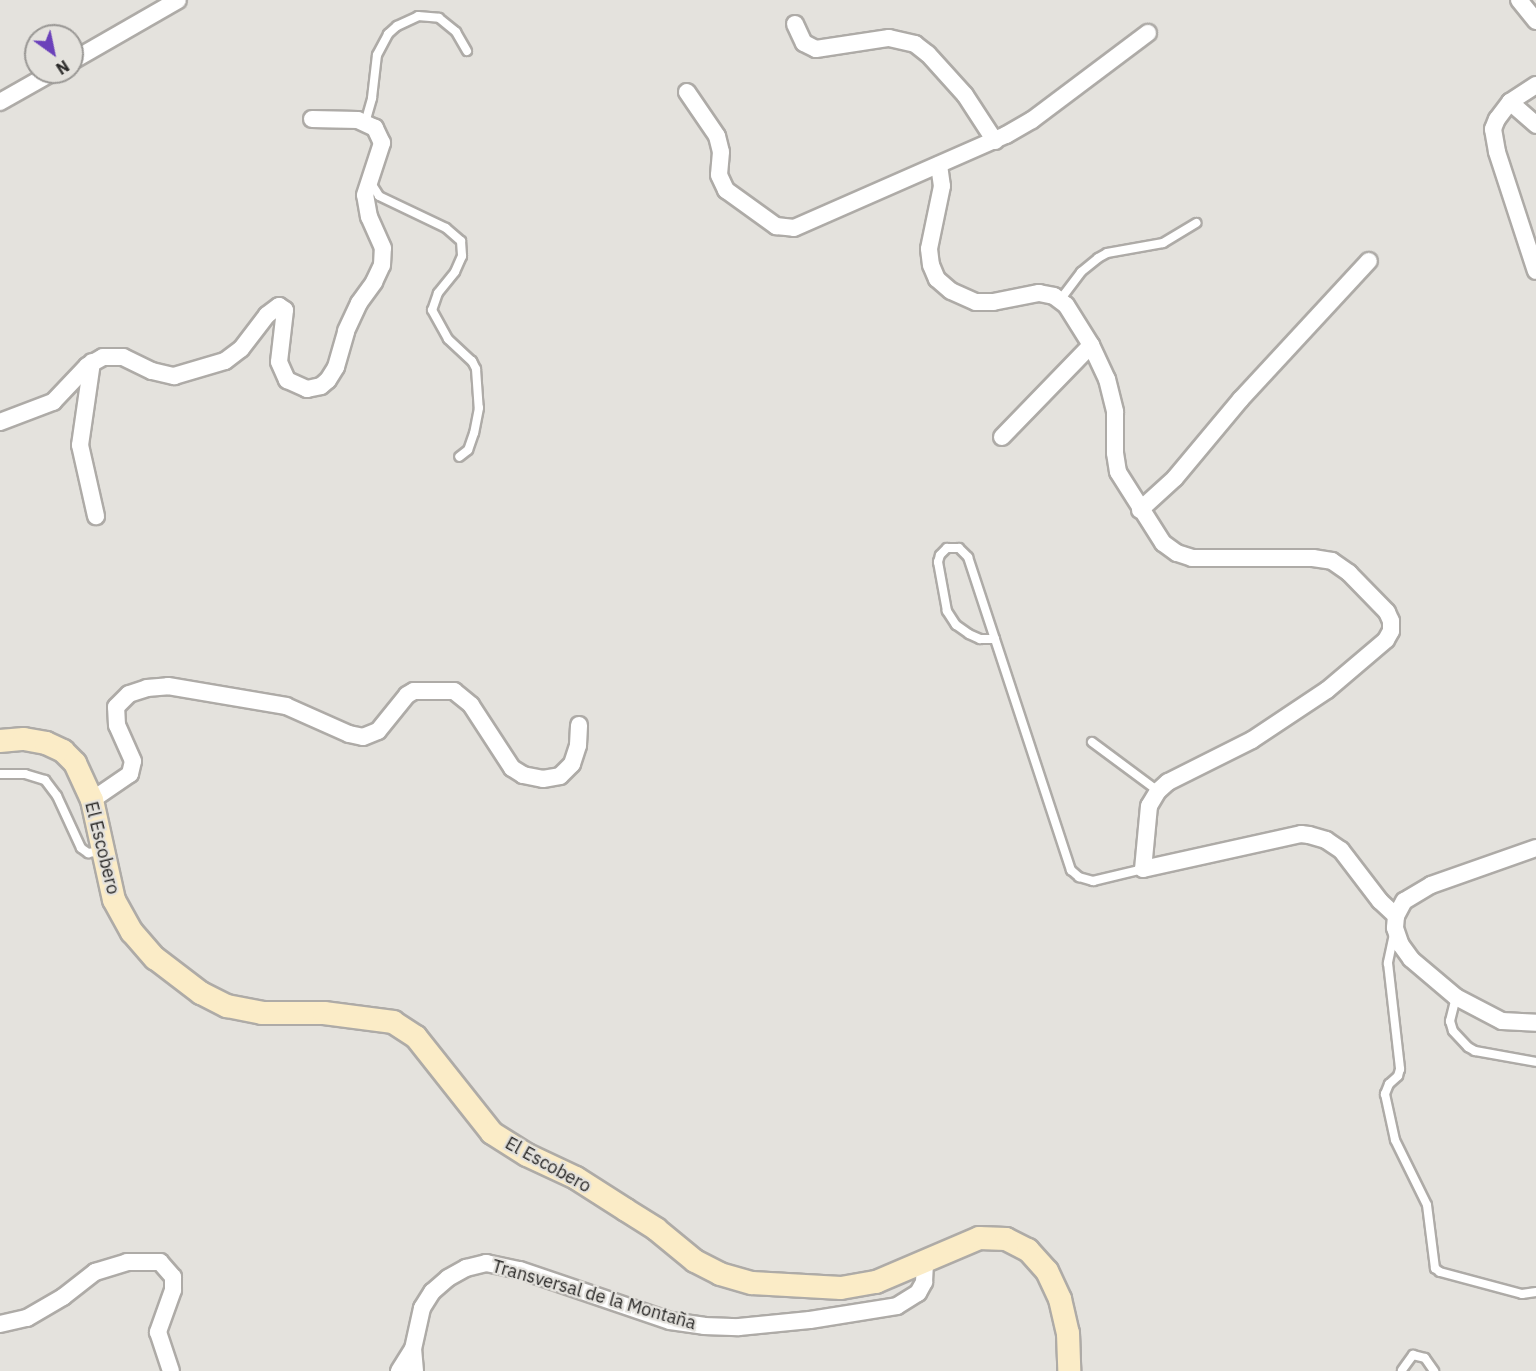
<!DOCTYPE html>
<html>
<head>
<meta charset="utf-8">
<style>
	body { margin:0 }
	#map { position:relative; width:1536px; height:1371px; overflow:hidden; background:#e4e2dd; font-family:"IBM Plex Sans",sans-serif }
	div>[style] { position:absolute }
	[style*='--x'] { left:calc(var(--x)*1px); top:calc(var(--y)*1px); width:calc(var(--w)*1px); rotate:calc(var(--a)*1deg) }
	.roads { filter:drop-shadow(2px 0 #aeaba7) drop-shadow(-2px 0 #aeaba7) drop-shadow(0 2px #aeaba7) drop-shadow(0 -2px #aeaba7) }
	.service>* { height:8px; margin:-4px; padding:0 4px; transform-origin:4px; border-radius:4px; background:#fff }
	.minor>* { height:16px; margin:-8px; padding:0 8px; transform-origin:8px; border-radius:8px; background:#fff }
	.secondary>* { height:22px; margin:-11px; padding:0 11px; transform-origin:11px; border-radius:11px; background:#fbecc7 }
	span { translate:-50% -50%; white-space:nowrap; text-align:center; line-height:1.15; -webkit-text-stroke:4.5px #e4e2dd; paint-order:stroke }
	.street-label { font-size:18px; color:#2a2928 }
	.north { position:absolute; left:24px; top:24px; width:60px; height:60px; box-sizing:border-box; background:#e4e2dd; border:2px solid #9a9895; border-radius:50%; rotate:147deg; font-size:16px; font-weight:700; line-height:24px; text-align:center; color:#2a2928 }
	.north::after { content:''; display:block; margin:auto; width:21px; height:27px; background:#6b41ba; clip-path:polygon(50% 0,100% 100%,50% 72%,0 100%) }
</style>
</head>
<body>
<div id="map">
	<div class="roads">
		<div class="service">
			<i style="--x:365;--y:123;--w:26;--a:-74"></i>
			<i style="--x:372;--y:98;--w:43;--a:-83.4"></i>
			<i style="--x:377;--y:55;--w:24;--a:-62"></i>
			<i style="--x:388;--y:34;--w:12;--a:-42"></i>
			<i style="--x:397;--y:26;--w:23;--a:-25"></i>
			<i style="--x:418;--y:16;--w:21;--a:5"></i>
			<i style="--x:439;--y:18;--w:22;--a:39"></i>
			<i style="--x:456;--y:32;--w:22;--a:60"></i>
			<i style="--x:371;--y:183;--w:15;--a:58"></i>
			<i style="--x:379;--y:196;--w:74;--a:25.5"></i>
			<i style="--x:446;--y:228;--w:20;--a:41"></i>
			<i style="--x:461;--y:241;--w:15;--a:86"></i>
			<i style="--x:462;--y:256;--w:17;--a:114"></i>
			<i style="--x:455;--y:272;--w:27;--a:129"></i>
			<i style="--x:438;--y:293;--w:18;--a:109"></i>
			<i style="--x:432;--y:310;--w:33;--a:61"></i>
			<i style="--x:448;--y:339;--w:33;--a:43"></i>
			<i style="--x:472;--y:361;--w:9;--a:63"></i>
			<i style="--x:476;--y:369;--w:39;--a:86"></i>
			<i style="--x:479;--y:408;--w:25;--a:101"></i>
			<i style="--x:474;--y:433;--w:18;--a:109"></i>
			<i style="--x:468;--y:450;--w:11;--a:142"></i>
			<i style="--x:1060;--y:300;--w:35;--a:-53"></i>
			<i style="--x:1081;--y:272;--w:22;--a:-39"></i>
			<i style="--x:1098;--y:258;--w:10;--a:-29"></i>
			<i style="--x:1107;--y:253;--w:57;--a:-10.1"></i>
			<i style="--x:1163;--y:243;--w:39;--a:-31"></i>
			<i style="--x:995;--y:639;--w:15;--a:180"></i>
			<i style="--x:980;--y:639;--w:12;--a:-156"></i>
			<i style="--x:969;--y:634;--w:16;--a:-145"></i>
			<i style="--x:956;--y:625;--w:17;--a:-123"></i>
			<i style="--x:947;--y:611;--w:50;--a:-100.4"></i>
			<i style="--x:938;--y:562;--w:7;--a:-74"></i>
			<i style="--x:940;--y:555;--w:10;--a:-45"></i>
			<i style="--x:947;--y:548;--w:12;--a:0"></i>
			<i style="--x:959;--y:548;--w:13;--a:45"></i>
			<i style="--x:968;--y:557;--w:330;--a:71.8"></i>
			<i style="--x:1071;--y:870;--w:11;--a:41"></i>
			<i style="--x:1079;--y:877;--w:15;--a:16"></i>
			<i style="--x:1093;--y:881;--w:51;--a:-13.5"></i>
			<i style="--x:1092;--y:742;--w:82;--a:36.6"></i>
			<i style="--x:0;--y:774;--w:25;--a:0"></i>
			<i style="--x:25;--y:774;--w:21;--a:17"></i>
			<i style="--x:45;--y:780;--w:20;--a:53"></i>
			<i style="--x:57;--y:796;--w:57;--a:65.2"></i>
			<i style="--x:81;--y:848;--w:9;--a:36"></i>
			<i style="--x:88;--y:853;--w:14;--a:-8"></i>
			<i style="--x:1394;--y:934;--w:30;--a:102"></i>
			<i style="--x:1388;--y:963;--w:107;--a:83.5"></i>
			<i style="--x:1400;--y:1069;--w:7;--a:106"></i>
			<i style="--x:1398;--y:1076;--w:12;--a:138"></i>
			<i style="--x:1389;--y:1084;--w:11;--a:112"></i>
			<i style="--x:1385;--y:1094;--w:47;--a:77.7"></i>
			<i style="--x:1395;--y:1140;--w:72;--a:63.8"></i>
			<i style="--x:1427;--y:1205;--w:64;--a:82.8"></i>
			<i style="--x:1435;--y:1268;--w:6;--a:39"></i>
			<i style="--x:1440;--y:1272;--w:85;--a:15"></i>
			<i style="--x:1522;--y:1294;--w:14;--a:-8"></i>
			<i style="--x:1456;--y:997;--w:25;--a:104"></i>
			<i style="--x:1450;--y:1021;--w:10;--a:73"></i>
			<i style="--x:1453;--y:1031;--w:22;--a:47"></i>
			<i style="--x:1468;--y:1047;--w:8;--a:30"></i>
			<i style="--x:1475;--y:1051;--w:62;--a:10.2"></i>
			<i style="--x:1402;--y:1370;--w:19;--a:-54"></i>
			<i style="--x:1413;--y:1355;--w:12;--a:14"></i>
			<i style="--x:1425;--y:1358;--w:16;--a:55"></i>
		</div>
		<div class="minor">
			<i style="--x:1519;--y:0;--w:27;--a:51"></i>
			<i style="--x:795;--y:24;--w:21;--a:65"></i>
			<i style="--x:804;--y:43;--w:13;--a:27"></i>
			<i style="--x:816;--y:49;--w:74;--a:-8.6"></i>
			<i style="--x:889;--y:38;--w:27;--a:13"></i>
			<i style="--x:915;--y:44;--w:16;--a:38"></i>
			<i style="--x:928;--y:54;--w:55;--a:47.9"></i>
			<i style="--x:965;--y:95;--w:55;--a:56.9"></i>
			<i style="--x:72;--y:61;--w:122;--a:-29.9"></i>
			<i style="--x:1536;--y:85;--w:31;--a:147"></i>
			<i style="--x:1510;--y:102;--w:21;--a:127"></i>
			<i style="--x:1497;--y:119;--w:11;--a:112"></i>
			<i style="--x:1493;--y:129;--w:23;--a:80"></i>
			<i style="--x:1497;--y:152;--w:125;--a:71.9"></i>
			<i style="--x:687;--y:92;--w:53;--a:55.7"></i>
			<i style="--x:717;--y:136;--w:16;--a:76"></i>
			<i style="--x:721;--y:152;--w:23;--a:95"></i>
			<i style="--x:719;--y:175;--w:17;--a:65"></i>
			<i style="--x:726;--y:190;--w:62;--a:35.8"></i>
			<i style="--x:776;--y:226;--w:18;--a:6"></i>
			<i style="--x:794;--y:228;--w:232;--a:-23.7"></i>
			<i style="--x:1006;--y:135;--w:30;--a:-30"></i>
			<i style="--x:1032;--y:120;--w:145;--a:-36.9"></i>
			<i style="--x:0;--y:102;--w:61;--a:-29.5"></i>
			<i style="--x:1510;--y:102;--w:35;--a:41"></i>
			<i style="--x:939;--y:165;--w:21;--a:82"></i>
			<i style="--x:942;--y:186;--w:64;--a:101.7"></i>
			<i style="--x:929;--y:249;--w:16;--a:83"></i>
			<i style="--x:931;--y:265;--w:15;--a:67"></i>
			<i style="--x:937;--y:279;--w:18;--a:41"></i>
			<i style="--x:951;--y:291;--w:27;--a:24"></i>
			<i style="--x:976;--y:302;--w:17;--a:0"></i>
			<i style="--x:993;--y:302;--w:47;--a:-11.1"></i>
			<i style="--x:1039;--y:293;--w:15;--a:11"></i>
			<i style="--x:1054;--y:296;--w:15;--a:37"></i>
			<i style="--x:1066;--y:305;--w:47;--a:58"></i>
			<i style="--x:1091;--y:345;--w:38;--a:65"></i>
			<i style="--x:1107;--y:379;--w:34;--a:76"></i>
			<i style="--x:1115;--y:412;--w:41;--a:90"></i>
			<i style="--x:1115;--y:453;--w:19;--a:81"></i>
			<i style="--x:1118;--y:472;--w:84;--a:57.6"></i>
			<i style="--x:1163;--y:543;--w:17;--a:36"></i>
			<i style="--x:1177;--y:553;--w:16;--a:18"></i>
			<i style="--x:1192;--y:558;--w:121;--a:0"></i>
			<i style="--x:1313;--y:558;--w:19;--a:9"></i>
			<i style="--x:1332;--y:561;--w:21;--a:35"></i>
			<i style="--x:1349;--y:573;--w:54;--a:45.7"></i>
			<i style="--x:1387;--y:612;--w:10;--a:66"></i>
			<i style="--x:1391;--y:621;--w:10;--a:90"></i>
			<i style="--x:1391;--y:631;--w:10;--a:119"></i>
			<i style="--x:1386;--y:640;--w:77;--a:139.7"></i>
			<i style="--x:1327;--y:690;--w:90;--a:146.3"></i>
			<i style="--x:1252;--y:740;--w:94;--a:153.4"></i>
			<i style="--x:1168;--y:782;--w:13;--a:138"></i>
			<i style="--x:1158;--y:791;--w:17;--a:121"></i>
			<i style="--x:1149;--y:806;--w:63;--a:95.4"></i>
			<i style="--x:1143;--y:869;--w:162;--a:-12.5"></i>
			<i style="--x:1301;--y:834;--w:8;--a:7"></i>
			<i style="--x:1309;--y:835;--w:18;--a:16"></i>
			<i style="--x:1326;--y:840;--w:18;--a:34"></i>
			<i style="--x:1341;--y:850;--w:64;--a:52.6"></i>
			<i style="--x:1380;--y:901;--w:22;--a:43"></i>
			<i style="--x:92;--y:362;--w:84;--a:98.2"></i>
			<i style="--x:80;--y:445;--w:73;--a:77.3"></i>
			<i style="--x:0;--y:422;--w:57;--a:-20.7"></i>
			<i style="--x:53;--y:402;--w:50;--a:-46.6"></i>
			<i style="--x:87;--y:366;--w:18;--a:-29"></i>
			<i style="--x:103;--y:357;--w:20;--a:0"></i>
			<i style="--x:123;--y:357;--w:32;--a:26"></i>
			<i style="--x:152;--y:371;--w:23;--a:13"></i>
			<i style="--x:174;--y:376;--w:53;--a:-16.4"></i>
			<i style="--x:225;--y:361;--w:20;--a:-37"></i>
			<i style="--x:241;--y:349;--w:43;--a:-52.6"></i>
			<i style="--x:267;--y:315;--w:15;--a:-37"></i>
			<i style="--x:279;--y:306;--w:7;--a:34"></i>
			<i style="--x:285;--y:310;--w:52;--a:96.6"></i>
			<i style="--x:279;--y:362;--w:20;--a:66"></i>
			<i style="--x:287;--y:380;--w:22;--a:24"></i>
			<i style="--x:307;--y:389;--w:14;--a:-12"></i>
			<i style="--x:321;--y:386;--w:9;--a:-41"></i>
			<i style="--x:328;--y:380;--w:15;--a:-58"></i>
			<i style="--x:336;--y:367;--w:37;--a:-74"></i>
			<i style="--x:346;--y:331;--w:31;--a:-65"></i>
			<i style="--x:359;--y:303;--w:26;--a:-54"></i>
			<i style="--x:374;--y:282;--w:19;--a:-65"></i>
			<i style="--x:382;--y:265;--w:17;--a:-87"></i>
			<i style="--x:383;--y:248;--w:34;--a:-114"></i>
			<i style="--x:369;--y:217;--w:22;--a:-100"></i>
			<i style="--x:365;--y:195;--w:55;--a:-71.9"></i>
			<i style="--x:382;--y:143;--w:17;--a:-115"></i>
			<i style="--x:375;--y:128;--w:19;--a:-155"></i>
			<i style="--x:358;--y:120;--w:46;--a:-178.8"></i>
			<i style="--x:1002;--y:437;--w:128;--a:-45.9"></i>
			<i style="--x:1140;--y:510;--w:47;--a:-42.4"></i>
			<i style="--x:1175;--y:478;--w:103;--a:-50.1"></i>
			<i style="--x:1241;--y:399;--w:188;--a:-47.2"></i>
			<i style="--x:92;--y:800;--w:46;--a:-34.4"></i>
			<i style="--x:130;--y:774;--w:13;--a:-77"></i>
			<i style="--x:133;--y:761;--w:39;--a:-114"></i>
			<i style="--x:117;--y:725;--w:18;--a:-93"></i>
			<i style="--x:116;--y:707;--w:18;--a:-45"></i>
			<i style="--x:129;--y:694;--w:19;--a:-18"></i>
			<i style="--x:147;--y:688;--w:21;--a:-5"></i>
			<i style="--x:168;--y:686;--w:120;--a:9.6"></i>
			<i style="--x:286;--y:706;--w:69;--a:24"></i>
			<i style="--x:349;--y:734;--w:14;--a:12"></i>
			<i style="--x:363;--y:737;--w:16;--a:-22"></i>
			<i style="--x:378;--y:731;--w:46;--a:-51.1"></i>
			<i style="--x:407;--y:695;--w:8;--a:-30"></i>
			<i style="--x:414;--y:691;--w:40;--a:0"></i>
			<i style="--x:454;--y:691;--w:22;--a:39"></i>
			<i style="--x:471;--y:705;--w:75;--a:56.9"></i>
			<i style="--x:512;--y:768;--w:13;--a:32"></i>
			<i style="--x:523;--y:775;--w:20;--a:11"></i>
			<i style="--x:543;--y:779;--w:17;--a:-10"></i>
			<i style="--x:560;--y:776;--w:17;--a:-45"></i>
			<i style="--x:572;--y:764;--w:20;--a:-72"></i>
			<i style="--x:578;--y:745;--w:20;--a:-87"></i>
			<i style="--x:1536;--y:848;--w:111;--a:160.6"></i>
			<i style="--x:1431;--y:885;--w:31;--a:149"></i>
			<i style="--x:1404;--y:901;--w:17;--a:118"></i>
			<i style="--x:1396;--y:916;--w:12;--a:95"></i>
			<i style="--x:1395;--y:928;--w:18;--a:71"></i>
			<i style="--x:1401;--y:945;--w:17;--a:54"></i>
			<i style="--x:1411;--y:959;--w:59;--a:40.2"></i>
			<i style="--x:1456;--y:997;--w:52;--a:27.6"></i>
			<i style="--x:1502;--y:1021;--w:34;--a:3"></i>
			<i style="--x:0;--y:1324;--w:28;--a:-13"></i>
			<i style="--x:27;--y:1318;--w:42;--a:-30.3"></i>
			<i style="--x:63;--y:1297;--w:41;--a:-38"></i>
			<i style="--x:95;--y:1272;--w:34;--a:-17"></i>
			<i style="--x:127;--y:1262;--w:33;--a:0"></i>
			<i style="--x:160;--y:1262;--w:20;--a:49"></i>
			<i style="--x:173;--y:1277;--w:13;--a:90"></i>
			<i style="--x:173;--y:1290;--w:45;--a:109.7"></i>
			<i style="--x:158;--y:1332;--w:41;--a:71.6"></i>
			<i style="--x:399;--y:1371;--w:26;--a:-58"></i>
			<i style="--x:415;--y:1371;--w:22;--a:-95"></i>
			<i style="--x:413;--y:1349;--w:42;--a:-77.6"></i>
			<i style="--x:422;--y:1308;--w:19;--a:-58"></i>
			<i style="--x:432;--y:1292;--w:21;--a:-41"></i>
			<i style="--x:448;--y:1278;--w:21;--a:-29"></i>
			<i style="--x:466;--y:1268;--w:21;--a:-14"></i>
			<i style="--x:486;--y:1263;--w:35;--a:12"></i>
			<i style="--x:520;--y:1270;--w:158;--a:18.8"></i>
			<i style="--x:670;--y:1321;--w:34;--a:8"></i>
			<i style="--x:704;--y:1326;--w:35;--a:2"></i>
			<i style="--x:739;--y:1327;--w:71;--a:-5.6"></i>
			<i style="--x:810;--y:1320;--w:88;--a:-9.1"></i>
			<i style="--x:897;--y:1306;--w:25;--a:-32"></i>
			<i style="--x:918;--y:1293;--w:13;--a:-61"></i>
			<i style="--x:924;--y:1282;--w:19;--a:-87"></i>
		</div>
		<div class="secondary">
			<i style="--x:0;--y:741;--w:24;--a:-5"></i>
			<i style="--x:24;--y:739;--w:22;--a:10"></i>
			<i style="--x:46;--y:743;--w:19;--a:25"></i>
			<i style="--x:63;--y:751;--w:17;--a:45"></i>
			<i style="--x:75;--y:763;--w:41;--a:65.3"></i>
			<i style="--x:92;--y:800;--w:102;--a:77.6"></i>
			<i style="--x:114;--y:900;--w:37;--a:61"></i>
			<i style="--x:132;--y:932;--w:35;--a:49"></i>
			<i style="--x:155;--y:958;--w:58;--a:37.3"></i>
			<i style="--x:201;--y:993;--w:29;--a:27"></i>
			<i style="--x:227;--y:1006;--w:36;--a:11"></i>
			<i style="--x:262;--y:1013;--w:62;--a:0"></i>
			<i style="--x:324;--y:1013;--w:70;--a:7.4"></i>
			<i style="--x:393;--y:1022;--w:27;--a:33"></i>
			<i style="--x:416;--y:1037;--w:122;--a:51.6"></i>
			<i style="--x:492;--y:1133;--w:41;--a:32.2"></i>
			<i style="--x:527;--y:1155;--w:54;--a:25.1"></i>
			<i style="--x:576;--y:1178;--w:59;--a:32.6"></i>
			<i style="--x:626;--y:1210;--w:36;--a:32"></i>
			<i style="--x:656;--y:1229;--w:50;--a:39.4"></i>
			<i style="--x:695;--y:1261;--w:28;--a:27"></i>
			<i style="--x:720;--y:1274;--w:33;--a:16"></i>
			<i style="--x:752;--y:1283;--w:89;--a:3.2"></i>
			<i style="--x:841;--y:1288;--w:36;--a:-10"></i>
			<i style="--x:876;--y:1282;--w:112;--a:-23.1"></i>
			<i style="--x:979;--y:1238;--w:27;--a:2"></i>
			<i style="--x:1006;--y:1239;--w:25;--a:27"></i>
			<i style="--x:1028;--y:1250;--w:28;--a:48"></i>
			<i style="--x:1047;--y:1271;--w:31;--a:65"></i>
			<i style="--x:1060;--y:1299;--w:35;--a:77"></i>
			<i style="--x:1068;--y:1333;--w:38;--a:88"></i>
		</div>
	</div>
	<div class="street-label">
		<span style="left:102px;top:848px;rotate:76deg">El Escobero</span>
		<span style="left:548px;top:1165px;rotate:29deg">El Escobero</span>
		<span style="left:594px;top:1295px;rotate:16deg">Transversal de la Montaña</span>
	</div>
	<div class="north">N</div>
</div>
</body>
</html>
